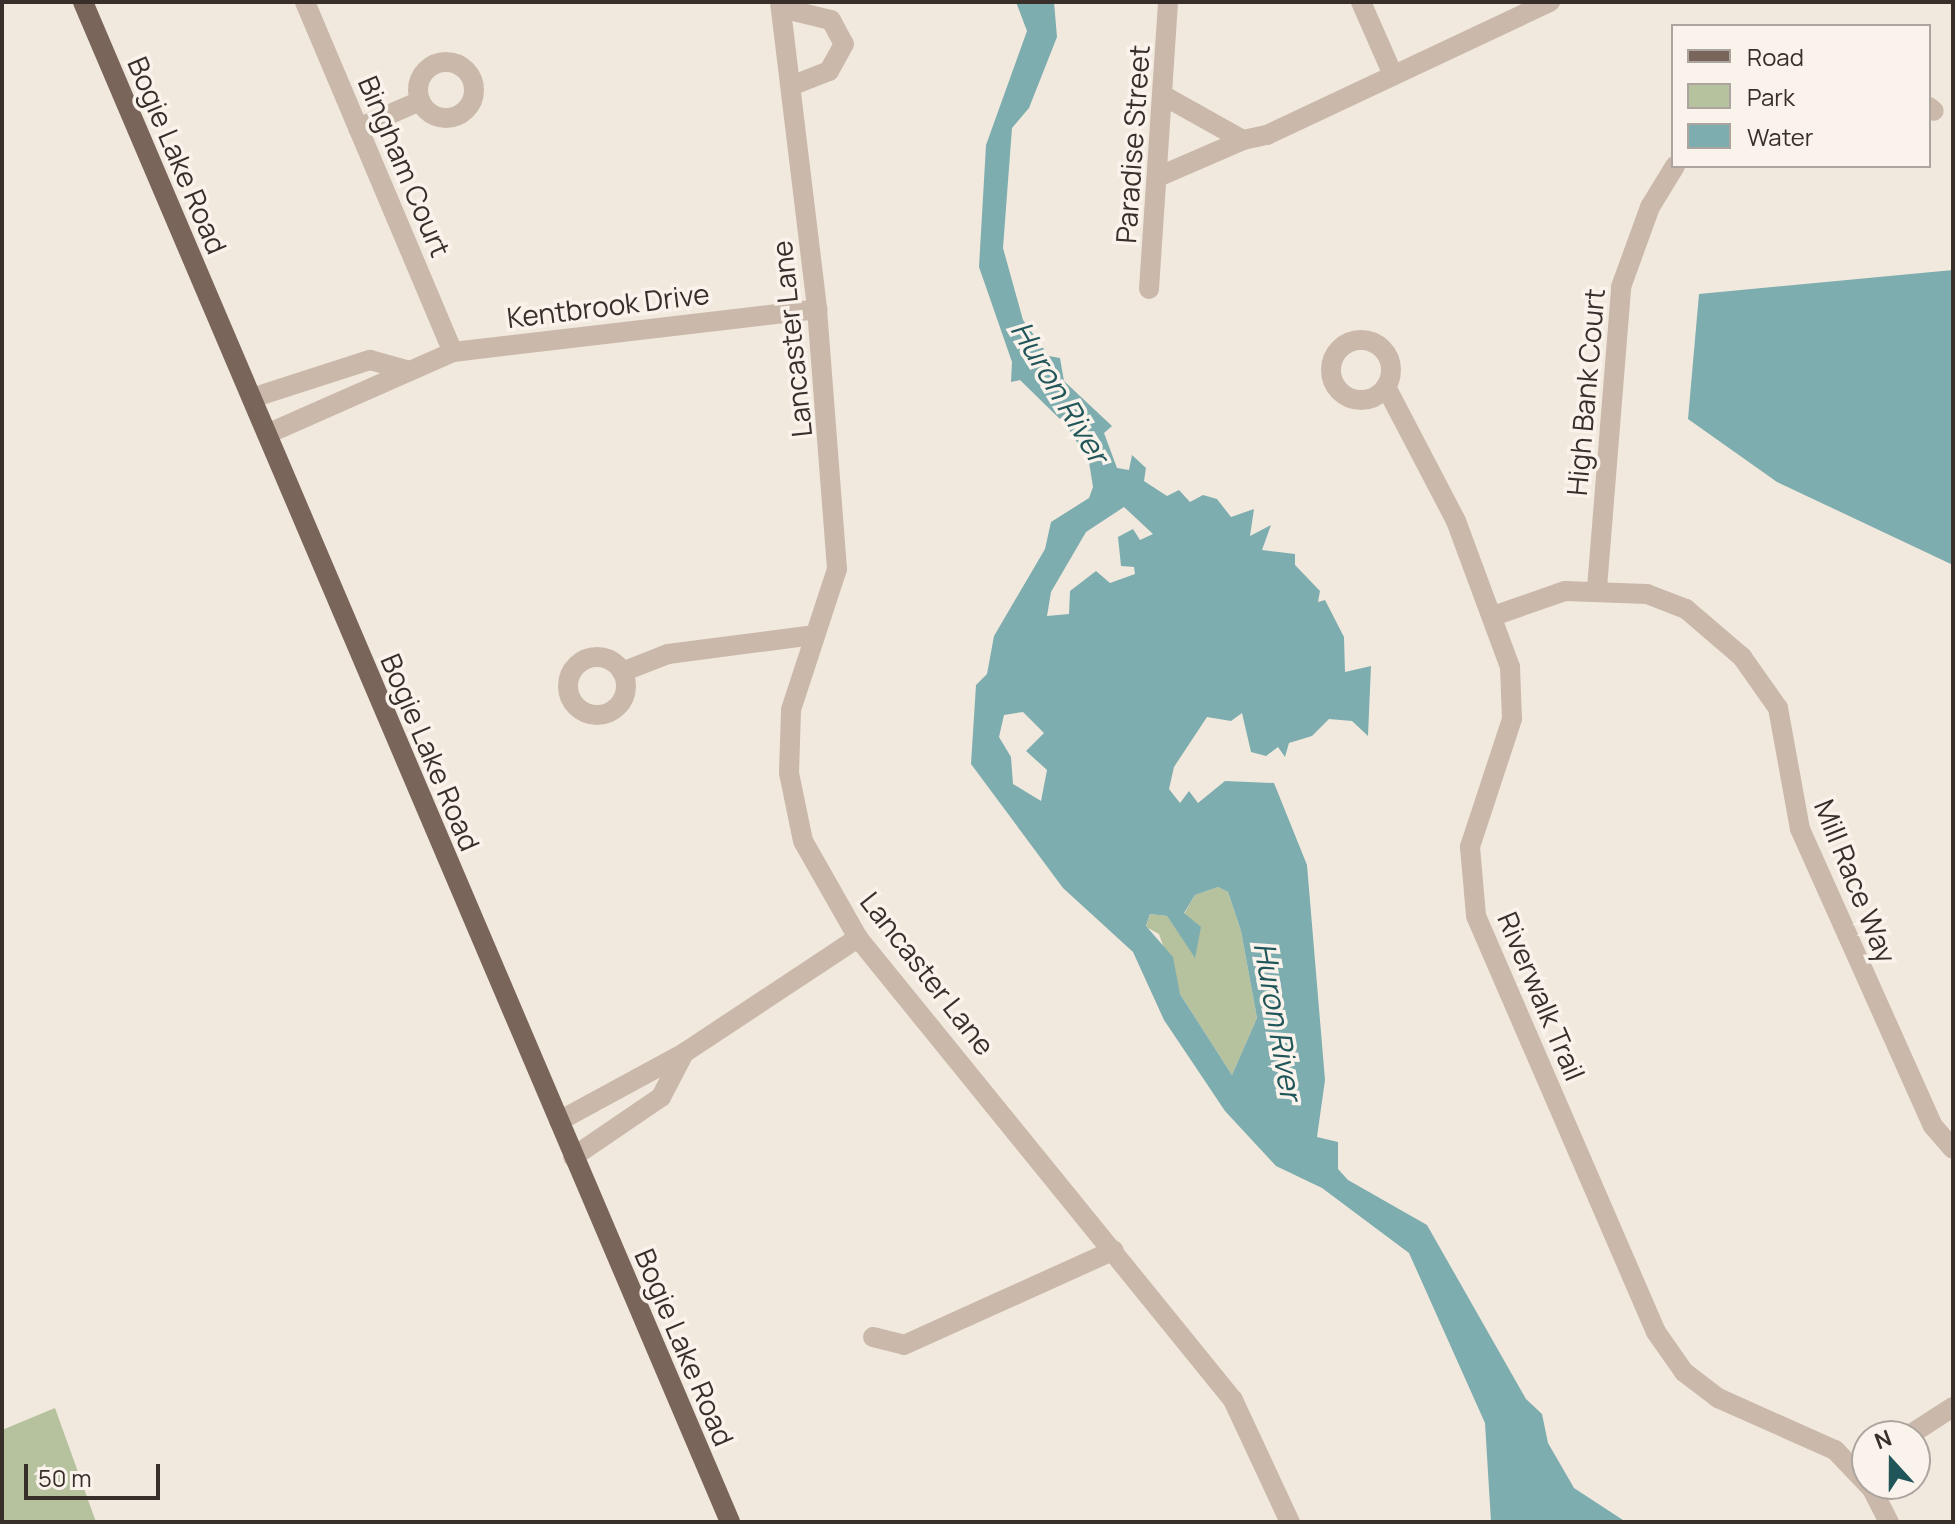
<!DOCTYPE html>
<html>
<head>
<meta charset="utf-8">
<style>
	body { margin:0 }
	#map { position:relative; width:1955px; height:1524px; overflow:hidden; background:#f2e9de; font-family:Manrope,sans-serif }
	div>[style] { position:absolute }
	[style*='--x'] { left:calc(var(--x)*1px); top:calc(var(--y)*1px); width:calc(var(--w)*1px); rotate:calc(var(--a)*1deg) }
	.green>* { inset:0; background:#b6c19e }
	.water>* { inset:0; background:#7eadaf }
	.minor>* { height:20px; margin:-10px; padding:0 10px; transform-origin:10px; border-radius:10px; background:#cab9aa }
	.minor>.ring { margin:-10px; padding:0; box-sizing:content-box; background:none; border:20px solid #cab9aa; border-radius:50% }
	.major>* { height:20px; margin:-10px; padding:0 10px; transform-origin:10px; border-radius:10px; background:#7a655b }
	span { translate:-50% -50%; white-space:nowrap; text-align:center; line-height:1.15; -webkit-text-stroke:7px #faf3eb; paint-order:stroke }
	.street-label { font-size:28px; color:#382e2a }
	.water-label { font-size:30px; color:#205659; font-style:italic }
	.frame { position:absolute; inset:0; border:4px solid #382e2a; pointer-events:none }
	.legend { position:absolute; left:1671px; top:24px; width:260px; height:144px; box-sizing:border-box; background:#faf3eb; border:2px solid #aca49e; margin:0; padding:10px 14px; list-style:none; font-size:24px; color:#382e2a }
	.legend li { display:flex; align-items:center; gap:16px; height:40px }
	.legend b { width:40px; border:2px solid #aca49e }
	.north { position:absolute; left:1851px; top:1420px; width:80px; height:80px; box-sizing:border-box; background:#faf3eb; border:2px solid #aca49e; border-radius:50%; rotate:339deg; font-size:22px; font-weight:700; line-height:32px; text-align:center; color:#382e2a }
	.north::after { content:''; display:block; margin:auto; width:28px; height:36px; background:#205659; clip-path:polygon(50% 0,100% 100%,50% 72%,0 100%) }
	.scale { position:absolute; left:24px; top:1464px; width:136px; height:36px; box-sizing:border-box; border:4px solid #382e2a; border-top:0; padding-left:10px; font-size:24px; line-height:28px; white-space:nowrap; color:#382e2a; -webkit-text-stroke:6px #faf3eb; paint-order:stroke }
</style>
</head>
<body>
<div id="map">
	<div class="green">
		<i style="clip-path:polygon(1218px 887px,1228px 892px,1241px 931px,1257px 1018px,1232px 1075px,1180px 994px,1159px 934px,1146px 927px,1150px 914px,1167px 916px,1195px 957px,1184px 914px,1195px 895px)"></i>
		<i style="clip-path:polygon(55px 1408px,96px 1522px,2px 1522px,2px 1430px)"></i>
	</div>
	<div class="water">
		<i style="clip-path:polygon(evenodd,1016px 2px,1054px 2px,1057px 37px,1029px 108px,1012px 128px,1003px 248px,1023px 320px,1049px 356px,1060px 358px,1064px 381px,1112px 426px,1104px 433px,1117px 468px,1129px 470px,1132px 455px,1146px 468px,1144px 481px,1167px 496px,1179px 490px,1190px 502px,1203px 495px,1217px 499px,1231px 517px,1254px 509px,1250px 536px,1271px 525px,1262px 550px,1295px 554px,1295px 565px,1320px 591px,1318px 602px,1325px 600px,1344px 637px,1345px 672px,1371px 666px,1368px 736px,1352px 721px,1329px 719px,1312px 736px,1289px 743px,1285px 757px,1278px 747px,1266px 756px,1251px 752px,1242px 713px,1231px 721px,1207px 717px,1174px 767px,1169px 789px,1180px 803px,1189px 791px,1198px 803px,1225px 781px,1274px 783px,1307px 865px,1325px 1080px,1317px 1137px,1338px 1142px,1338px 1169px,1348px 1180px,1427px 1225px,1526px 1399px,1542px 1414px,1548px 1443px,1574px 1488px,1626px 1522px,1491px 1522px,1485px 1423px,1409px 1253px,1322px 1188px,1276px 1166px,1225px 1111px,1164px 1020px,1133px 952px,1063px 888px,971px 764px,976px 685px,987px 674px,994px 636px,1045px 549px,1051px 522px,1089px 498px,1093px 487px,1089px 462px,1067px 426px,1020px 380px,1011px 382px,1012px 362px,979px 267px,986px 145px,1027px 31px,1016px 2px,1124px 507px,1153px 534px,1140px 540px,1133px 529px,1118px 537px,1121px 566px,1134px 567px,1135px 574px,1110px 583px,1096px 571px,1070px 591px,1069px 614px,1047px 616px,1051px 592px,1086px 532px,1124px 507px,1016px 2px,1023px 712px,1044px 733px,1026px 751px,1047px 770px,1041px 801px,1013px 784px,1011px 757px,999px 737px,1004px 715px,1023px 712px,1016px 2px,1218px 887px,1228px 892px,1241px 931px,1257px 1018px,1232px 1075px,1180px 994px,1173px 957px,1146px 926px,1150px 914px,1167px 916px,1195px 958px,1201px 927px,1184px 913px,1195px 895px,1218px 887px)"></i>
		<i style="clip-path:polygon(1953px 270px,1953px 565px,1777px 482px,1688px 419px,1699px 294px)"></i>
	</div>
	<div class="minor">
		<i style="--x:305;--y:2;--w:380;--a:67.1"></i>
		<i style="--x:780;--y:2;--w:309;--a:83.1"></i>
		<i style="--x:817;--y:309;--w:261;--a:85.6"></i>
		<i style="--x:837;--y:569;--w:148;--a:108.1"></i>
		<i style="--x:791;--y:710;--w:63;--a:91.8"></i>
		<i style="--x:789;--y:773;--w:69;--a:78.4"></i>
		<i style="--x:803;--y:841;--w:112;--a:60.4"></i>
		<i style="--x:858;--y:938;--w:595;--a:50.93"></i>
		<i style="--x:1233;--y:1400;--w:135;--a:65"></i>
		<i style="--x:1361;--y:2;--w:80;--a:66.3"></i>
		<i style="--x:781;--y:8;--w:51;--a:13.5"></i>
		<i style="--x:831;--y:20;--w:27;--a:62"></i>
		<i style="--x:844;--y:44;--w:31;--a:119"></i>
		<i style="--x:829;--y:71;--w:41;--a:158.5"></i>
		<i class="ring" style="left:418px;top:62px;width:36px;height:36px"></i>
		<i style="--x:1166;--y:97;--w:88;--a:29.2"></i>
		<i style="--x:1243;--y:140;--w:25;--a:-12"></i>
		<i style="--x:1267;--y:135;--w:313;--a:-25.2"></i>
		<i style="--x:1929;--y:107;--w:6;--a:39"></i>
		<i style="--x:358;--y:128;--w:68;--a:-23.5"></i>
		<i style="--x:1160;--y:176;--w:90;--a:-23.4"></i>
		<i style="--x:1149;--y:289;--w:288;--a:-86.2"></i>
		<i class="ring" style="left:1331px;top:340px;width:40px;height:40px"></i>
		<i style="--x:1386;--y:387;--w:151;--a:62.4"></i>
		<i style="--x:1456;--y:521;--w:156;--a:69.7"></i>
		<i style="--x:1510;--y:667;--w:52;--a:87.8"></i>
		<i style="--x:1512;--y:719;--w:135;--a:108.2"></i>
		<i style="--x:1470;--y:847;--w:69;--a:85"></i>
		<i style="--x:1476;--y:916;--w:453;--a:66.6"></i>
		<i style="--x:1656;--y:1332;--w:49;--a:55"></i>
		<i style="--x:1684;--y:1372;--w:43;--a:37.4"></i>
		<i style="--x:1718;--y:1398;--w:128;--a:24"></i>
		<i style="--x:1835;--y:1450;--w:54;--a:46.5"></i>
		<i style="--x:1872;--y:1489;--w:37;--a:63"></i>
		<i style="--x:252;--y:398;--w:124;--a:-17.9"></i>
		<i style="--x:370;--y:360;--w:41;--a:15.4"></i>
		<i style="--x:267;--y:434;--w:203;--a:-23.8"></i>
		<i style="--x:453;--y:352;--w:367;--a:-6.7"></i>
		<i style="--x:1597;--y:588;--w:302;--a:-85.4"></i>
		<i style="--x:1621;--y:287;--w:85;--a:-70.1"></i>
		<i style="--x:1650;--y:207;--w:48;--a:-58.6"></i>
		<i style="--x:1496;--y:615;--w:73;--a:-19.2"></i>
		<i style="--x:1565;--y:591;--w:82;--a:2.1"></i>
		<i style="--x:1647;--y:594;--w:42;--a:21"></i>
		<i style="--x:1686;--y:609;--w:74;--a:40.6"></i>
		<i style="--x:1742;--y:657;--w:62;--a:54.8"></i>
		<i style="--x:1778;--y:708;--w:123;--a:79.7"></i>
		<i style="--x:1800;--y:829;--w:325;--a:65.9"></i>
		<i style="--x:1933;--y:1126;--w:30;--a:49"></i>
		<i class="ring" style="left:568px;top:657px;width:38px;height:38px"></i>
		<i style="--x:622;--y:672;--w:49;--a:-21.4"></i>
		<i style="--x:668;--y:654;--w:148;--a:-7.4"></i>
		<i style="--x:559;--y:1121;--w:142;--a:-28.5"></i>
		<i style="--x:684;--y:1053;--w:209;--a:-33.5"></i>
		<i style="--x:573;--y:1157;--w:107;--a:-34.3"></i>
		<i style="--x:661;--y:1097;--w:50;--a:-62.4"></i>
		<i style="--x:873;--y:1337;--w:32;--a:14"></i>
		<i style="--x:904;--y:1345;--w:230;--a:-24.3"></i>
		<i style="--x:1908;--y:1436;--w:54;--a:-32.8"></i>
	</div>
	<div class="major">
		<i style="--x:83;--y:2;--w:1652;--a:66.94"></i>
	</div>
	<div class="street-label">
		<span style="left:1132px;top:144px;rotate:-86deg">Paradise Street</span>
		<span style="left:178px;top:155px;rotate:67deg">Bogie Lake Road</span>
		<span style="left:405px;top:166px;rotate:67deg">Bingham Court</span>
		<span style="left:608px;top:305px;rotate:-7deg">Kentbrook Drive</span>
		<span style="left:791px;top:339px;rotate:-96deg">Lancaster Lane</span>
		<span style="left:1585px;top:392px;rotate:-85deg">High Bank Court</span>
		<span style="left:431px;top:752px;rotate:67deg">Bogie Lake Road</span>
		<span style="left:1856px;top:881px;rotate:68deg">Mill Race Way</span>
		<span style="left:928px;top:973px;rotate:52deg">Lancaster Lane</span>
		<span style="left:1542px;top:996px;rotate:67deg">Riverwalk Trail</span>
		<span style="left:685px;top:1347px;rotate:67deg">Bogie Lake Road</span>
	</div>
	<div class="water-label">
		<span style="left:1060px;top:392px;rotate:59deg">Huron River</span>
		<span style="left:1278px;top:1021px;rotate:80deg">Huron River</span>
	</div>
	<div class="frame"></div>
	<ul class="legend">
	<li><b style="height:10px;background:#7a655b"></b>Road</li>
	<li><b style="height:22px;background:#b6c19e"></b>Park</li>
	<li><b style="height:22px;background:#7eadaf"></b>Water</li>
	</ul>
	<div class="north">N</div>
	<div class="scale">50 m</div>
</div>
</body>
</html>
